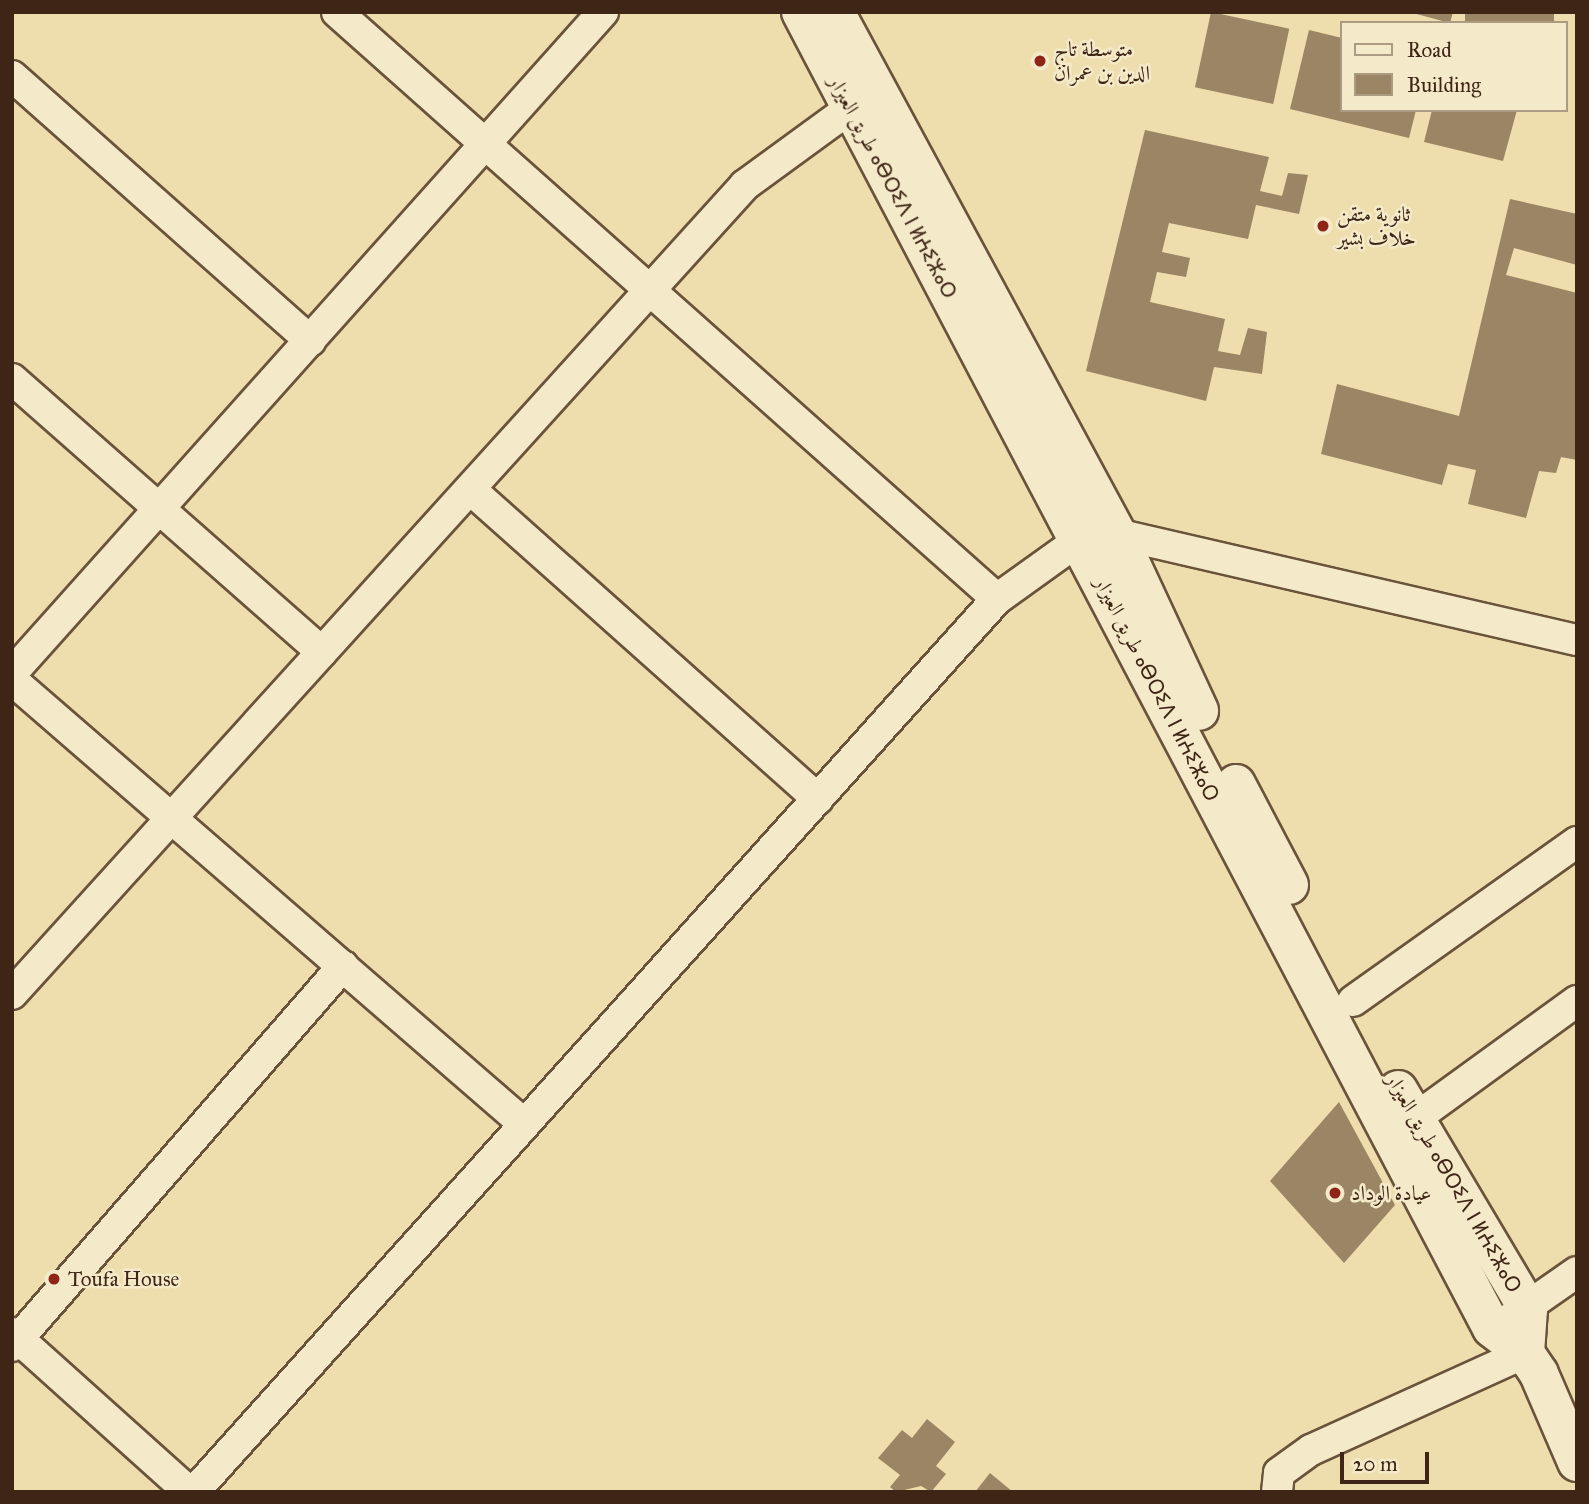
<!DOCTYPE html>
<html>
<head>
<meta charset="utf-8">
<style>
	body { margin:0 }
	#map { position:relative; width:1589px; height:1504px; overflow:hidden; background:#eedead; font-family:"IM FELL Great Primer",Amiri,"Noto Sans Tifinagh",serif }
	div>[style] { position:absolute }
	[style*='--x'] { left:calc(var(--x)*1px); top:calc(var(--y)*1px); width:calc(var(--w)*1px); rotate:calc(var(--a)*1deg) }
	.building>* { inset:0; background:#9a8564; transform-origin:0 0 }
	.roads { filter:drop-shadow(2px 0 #6a533b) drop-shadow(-2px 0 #6a533b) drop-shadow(0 2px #6a533b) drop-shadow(0 -2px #6a533b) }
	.minor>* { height:30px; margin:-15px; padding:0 15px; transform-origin:15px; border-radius:15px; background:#f4eaca }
	.secondary>* { height:38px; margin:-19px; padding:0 19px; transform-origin:19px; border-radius:19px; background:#f4eaca }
	.dots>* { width:19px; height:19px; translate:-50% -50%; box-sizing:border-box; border:4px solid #f4eaca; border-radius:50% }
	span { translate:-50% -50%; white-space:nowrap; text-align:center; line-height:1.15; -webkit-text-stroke:5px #f4eaca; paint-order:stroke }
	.poi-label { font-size:21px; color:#3e2515 }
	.left { translate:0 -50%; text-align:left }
	.street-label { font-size:21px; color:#3e2515 }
	.frame { position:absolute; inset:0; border:14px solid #3e2515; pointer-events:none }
	.legend { position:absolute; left:1340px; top:21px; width:228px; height:91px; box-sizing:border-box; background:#f4eaca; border:2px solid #ab9b82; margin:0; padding:9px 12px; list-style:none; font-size:21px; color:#3e2515 }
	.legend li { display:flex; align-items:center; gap:14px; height:35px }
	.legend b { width:35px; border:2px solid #ab9b82 }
	.scale { position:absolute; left:1340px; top:1452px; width:89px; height:32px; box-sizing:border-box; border:4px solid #3e2515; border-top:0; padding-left:9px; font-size:21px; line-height:24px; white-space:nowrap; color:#3e2515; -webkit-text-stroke:5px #f4eaca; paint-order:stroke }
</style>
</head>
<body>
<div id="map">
	<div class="building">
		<i style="left:1211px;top:12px;width:80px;height:77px;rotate:12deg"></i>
		<i style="clip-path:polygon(1409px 12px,1453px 12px,1450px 23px)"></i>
		<i style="left:1465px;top:12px;width:89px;height:11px"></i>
		<i style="clip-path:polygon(1309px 30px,1342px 38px,1342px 110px,1416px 110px,1409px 138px,1290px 109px)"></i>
		<i style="clip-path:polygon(1432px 110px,1517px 110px,1503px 161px,1424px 142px)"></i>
		<i style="clip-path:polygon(1145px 130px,1269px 157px,1260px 191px,1282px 196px,1288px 173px,1308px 175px,1299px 214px,1256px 205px,1248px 239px,1169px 223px,1162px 252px,1190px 258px,1186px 277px,1157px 272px,1150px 302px,1225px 319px,1218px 351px,1240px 355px,1248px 328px,1267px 332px,1262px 374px,1214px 367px,1206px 401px,1086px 371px)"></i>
		<i style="clip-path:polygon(1510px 199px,1577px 214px,1577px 265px,1514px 248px,1506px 275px,1577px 293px,1577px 460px,1561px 457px,1556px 473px,1539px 471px,1526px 518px,1468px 504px,1476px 470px,1448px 464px,1442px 485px,1321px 454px,1337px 384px,1459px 416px)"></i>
		<i style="clip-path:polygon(1339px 1102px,1395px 1205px,1344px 1263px,1270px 1181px)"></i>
		<i style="clip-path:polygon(927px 1419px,955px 1442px,936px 1466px,946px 1474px,931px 1492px,921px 1486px,896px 1492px,890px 1487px,900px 1475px,878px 1458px,902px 1430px,912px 1438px)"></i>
		<i style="clip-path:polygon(990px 1473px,1013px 1492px,975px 1492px)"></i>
	</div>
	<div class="roads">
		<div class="minor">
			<i style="--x:337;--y:12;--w:883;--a:41.65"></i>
			<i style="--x:12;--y:76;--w:399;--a:41.6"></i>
			<i style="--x:12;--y:379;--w:413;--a:41.4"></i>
			<i style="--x:470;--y:489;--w:466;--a:41.7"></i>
			<i style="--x:12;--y:673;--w:887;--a:-48.2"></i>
			<i style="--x:12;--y:680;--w:678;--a:40.93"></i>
			<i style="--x:12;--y:994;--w:1092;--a:-47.82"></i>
			<i style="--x:745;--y:185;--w:151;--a:-36.1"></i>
			<i style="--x:1353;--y:1001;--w:275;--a:-35.4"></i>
			<i style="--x:1413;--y:1120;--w:203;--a:-36"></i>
			<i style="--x:1511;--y:1318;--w:80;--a:-34.9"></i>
			<i style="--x:12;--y:1333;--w:238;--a:41.9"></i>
			<i style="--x:12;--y:1346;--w:504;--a:-48.94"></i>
			<i style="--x:194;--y:1492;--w:1201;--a:-48.04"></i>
			<i style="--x:997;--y:599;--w:101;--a:-35.7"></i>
			<i style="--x:1079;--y:540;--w:38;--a:-9"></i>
			<i style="--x:1117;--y:534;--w:472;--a:13"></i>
			<i style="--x:1277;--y:1492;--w:19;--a:-84"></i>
			<i style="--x:1279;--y:1473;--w:39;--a:-36"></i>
			<i style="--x:1311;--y:1450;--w:235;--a:-24.4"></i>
		</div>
		<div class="secondary">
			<i style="--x:801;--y:12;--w:1486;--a:62.3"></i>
			<i style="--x:1492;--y:1328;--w:41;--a:37.1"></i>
			<i style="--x:1525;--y:1353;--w:25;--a:56"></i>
			<i style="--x:1539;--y:1374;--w:96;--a:66.6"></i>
			<i style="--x:835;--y:12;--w:593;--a:61.62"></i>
			<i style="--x:1117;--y:534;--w:195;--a:65.1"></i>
			<i style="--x:1236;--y:784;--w:114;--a:62.3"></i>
			<i style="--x:1398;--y:1090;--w:255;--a:59.3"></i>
			<i style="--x:1528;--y:1309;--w:44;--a:93.9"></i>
		</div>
	</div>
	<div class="dots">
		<i style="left:1040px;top:61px;background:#8f2418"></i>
		<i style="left:1323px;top:226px;background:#8f2418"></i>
		<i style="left:1335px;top:1193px;background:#8f2418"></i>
		<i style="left:54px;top:1279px;background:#8f2418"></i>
	</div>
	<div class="poi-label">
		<span class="left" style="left:1054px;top:61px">متوسطة تاج<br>الدين بن عمران</span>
		<span class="left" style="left:1337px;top:226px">ثانوية متقن<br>خلاف بشير</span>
		<span class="left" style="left:1351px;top:1193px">عيادة الوداد</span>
		<span class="left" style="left:68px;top:1279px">Toufa House</span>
	</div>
	<div class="street-label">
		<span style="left:893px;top:187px;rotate:62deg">طريق العيزار ⴰⴱⵔⵉⴷ ⵏ ⵍⵄⵉⵣⴰⵔ</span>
		<span style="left:1157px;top:689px;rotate:63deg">طريق العيزار ⴰⴱⵔⵉⴷ ⵏ ⵍⵄⵉⵣⴰⵔ</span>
		<span style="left:1454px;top:1183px;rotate:60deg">طريق العيزار ⴰⴱⵔⵉⴷ ⵏ ⵍⵄⵉⵣⴰⵔ</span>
	</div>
	<div class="frame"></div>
	<ul class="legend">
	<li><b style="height:9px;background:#f4eaca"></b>Road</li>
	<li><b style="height:19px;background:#9a8564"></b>Building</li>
	</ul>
	<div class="scale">20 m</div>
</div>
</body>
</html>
